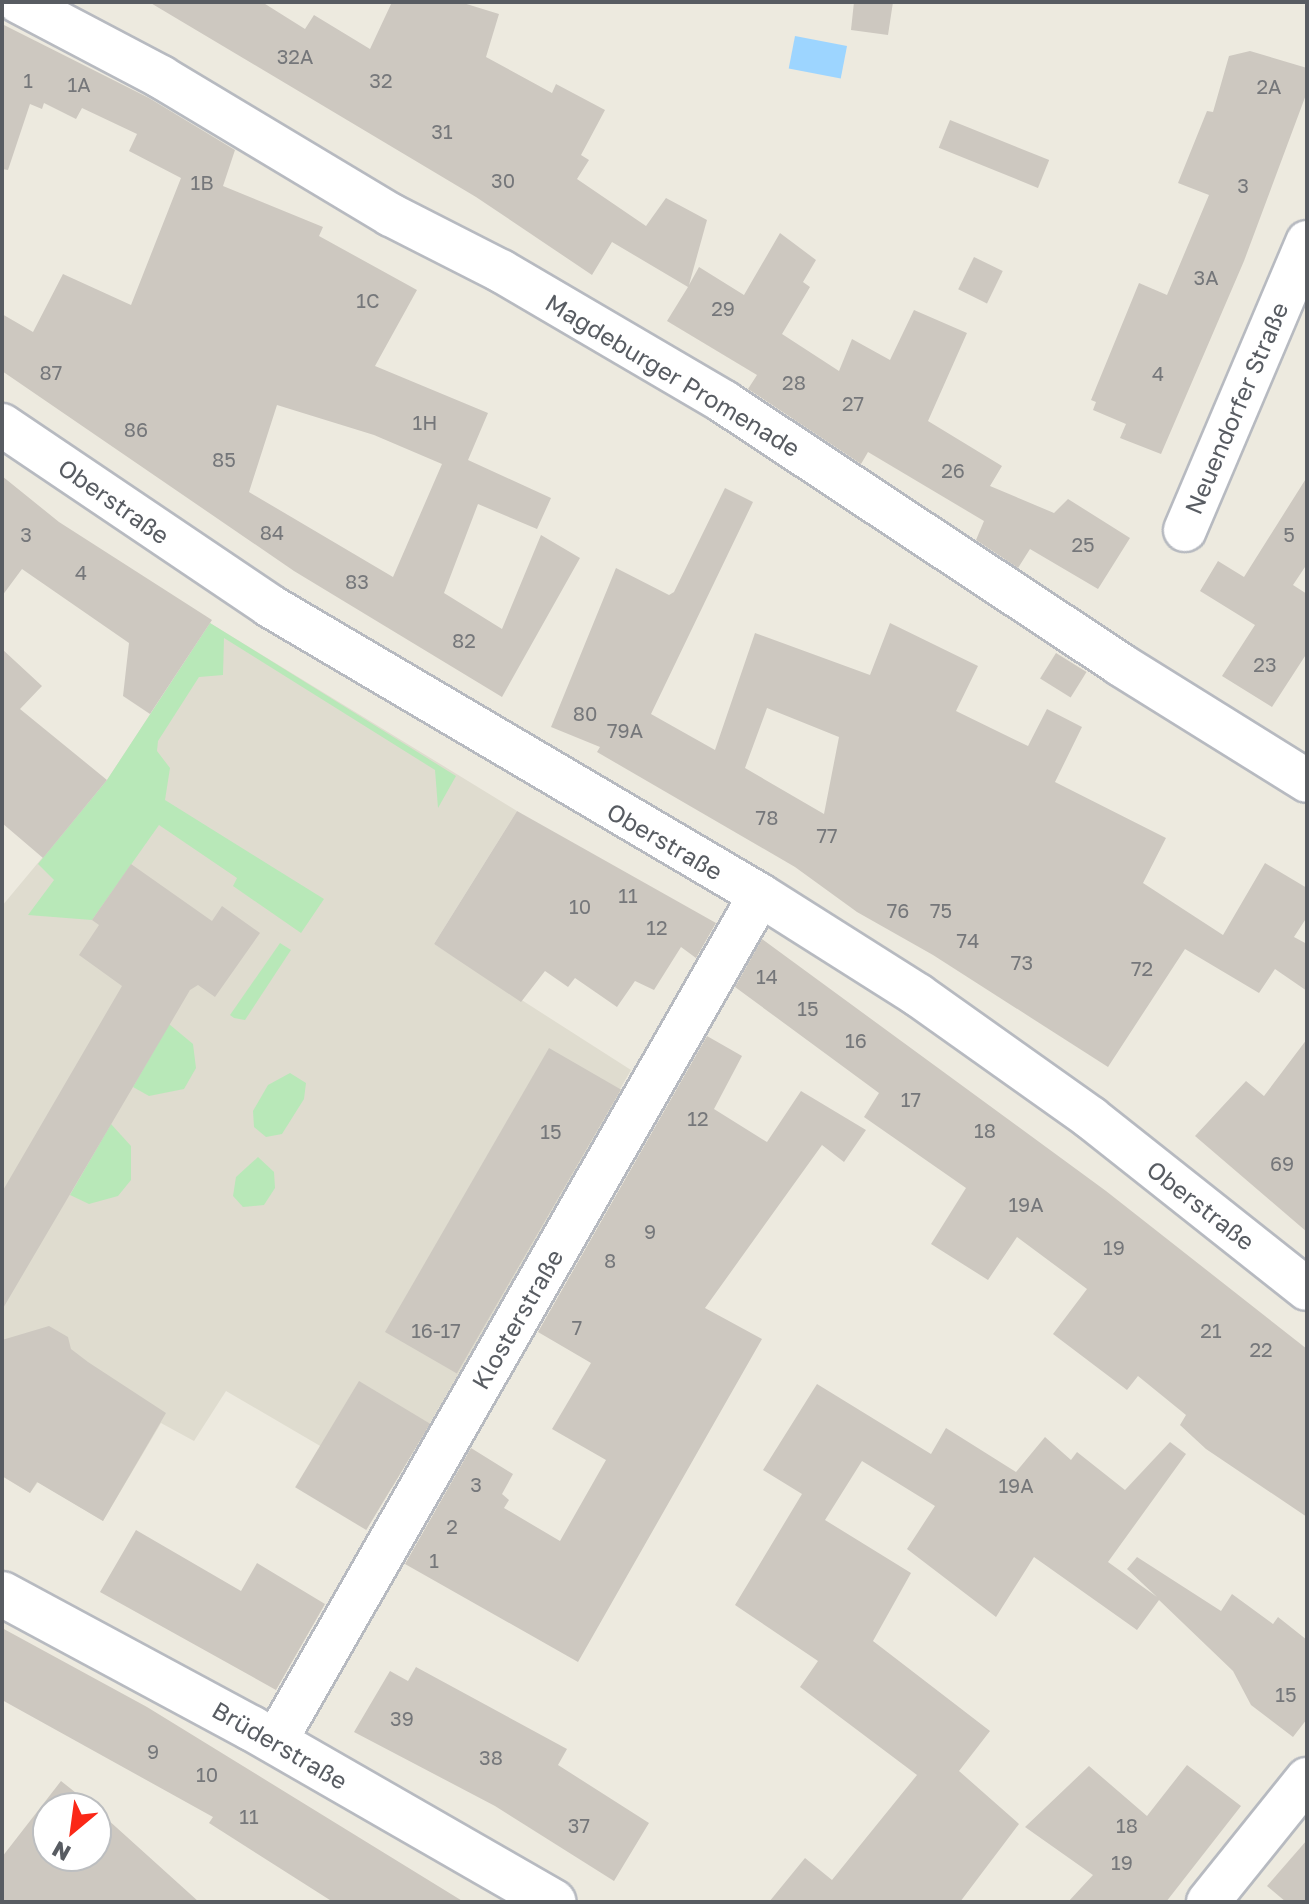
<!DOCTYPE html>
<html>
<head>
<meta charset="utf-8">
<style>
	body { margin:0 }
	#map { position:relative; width:1309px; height:1904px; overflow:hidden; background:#edeadf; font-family:"Golos Text",sans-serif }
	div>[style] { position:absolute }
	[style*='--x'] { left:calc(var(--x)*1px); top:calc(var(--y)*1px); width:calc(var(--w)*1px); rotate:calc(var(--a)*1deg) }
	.education>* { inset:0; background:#dfdccf }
	.green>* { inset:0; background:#b8e8b8 }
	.water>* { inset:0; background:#9dd5ff; transform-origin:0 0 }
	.building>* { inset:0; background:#cdc8c0; transform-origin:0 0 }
	.roads { filter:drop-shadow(2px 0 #b7bac0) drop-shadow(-2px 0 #b7bac0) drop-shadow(0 2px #b7bac0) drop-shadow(0 -2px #b7bac0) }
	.street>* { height:42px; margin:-21px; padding:0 21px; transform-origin:21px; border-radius:21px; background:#fff }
	.secondary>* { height:44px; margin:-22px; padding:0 22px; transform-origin:22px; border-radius:22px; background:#fff }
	span { translate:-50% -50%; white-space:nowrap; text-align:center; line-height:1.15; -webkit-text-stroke:6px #fff; paint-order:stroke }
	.number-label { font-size:20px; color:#75777a }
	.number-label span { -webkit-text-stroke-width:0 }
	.street-label { font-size:24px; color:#585c62 }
	.frame { position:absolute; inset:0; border:4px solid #585c62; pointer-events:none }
	.north { position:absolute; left:32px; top:1792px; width:80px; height:80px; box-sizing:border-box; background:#fff; border:2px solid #bcbec0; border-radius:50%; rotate:209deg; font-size:22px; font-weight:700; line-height:32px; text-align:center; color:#585c62 }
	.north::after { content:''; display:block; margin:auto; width:28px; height:36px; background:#fb2817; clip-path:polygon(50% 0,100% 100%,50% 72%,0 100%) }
</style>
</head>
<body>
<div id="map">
	<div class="education">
		<i style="clip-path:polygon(210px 623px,517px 811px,434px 944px,631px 1070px,620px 1089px,624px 1091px,392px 1488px,226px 1391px,194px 1441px,161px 1423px,103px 1521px,38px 1482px,30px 1493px,2px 1476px,2px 906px,107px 780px)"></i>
	</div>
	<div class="green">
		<i style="clip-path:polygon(210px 623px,456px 776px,438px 808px,435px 770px,224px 638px,223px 675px,199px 677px,158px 741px,157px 751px,170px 768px,165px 800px,324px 899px,301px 933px,233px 886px,237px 878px,159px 825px,92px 920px,28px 915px,54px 880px,38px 864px,107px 780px)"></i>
		<i style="clip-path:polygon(280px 943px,291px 950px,245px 1020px,234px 1018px,230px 1015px)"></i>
		<i style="clip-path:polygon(169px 1024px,193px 1044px,196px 1068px,184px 1089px,149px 1096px,133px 1087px)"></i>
		<i style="clip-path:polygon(290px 1073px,306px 1083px,304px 1099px,282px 1134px,266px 1137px,254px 1127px,253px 1111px,268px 1085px)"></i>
		<i style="clip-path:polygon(111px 1124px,131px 1146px,131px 1180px,118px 1196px,89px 1204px,70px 1195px)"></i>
		<i style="clip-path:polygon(258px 1157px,274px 1172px,275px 1188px,264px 1205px,243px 1207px,233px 1196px,236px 1177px)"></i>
	</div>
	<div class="water">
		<i style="left:795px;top:36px;width:53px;height:33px;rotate:11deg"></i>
	</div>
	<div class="building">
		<i style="clip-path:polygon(149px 2px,262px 2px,305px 29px,314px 15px,370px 49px,392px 2px,460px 2px,499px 14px,486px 57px,552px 93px,556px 84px,605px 110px,581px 155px,589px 160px,577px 179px,646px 226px,666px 198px,707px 220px,689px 285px,699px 267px,744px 295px,780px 233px,816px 260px,803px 282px,810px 287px,782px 334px,839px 371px,852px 339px,890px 360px,914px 310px,967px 333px,928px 421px,1002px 466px,990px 486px,1054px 513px,1068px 499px,1130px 538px,1098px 589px,1030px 549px,1018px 568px,976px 540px,984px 521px,868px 452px,861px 464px,748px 389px,757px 375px,667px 321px,688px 287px,612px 242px,592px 275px,476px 197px)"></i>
		<i style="clip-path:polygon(854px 2px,893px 2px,888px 35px,851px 30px)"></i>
		<i style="clip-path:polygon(evenodd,2px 24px,149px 98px,235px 150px,223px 186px,323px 227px,319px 236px,417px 290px,375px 366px,488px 413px,468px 460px,551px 498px,537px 529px,478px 504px,444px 593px,502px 629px,541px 535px,580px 558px,502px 697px,294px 571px,2px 371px,2px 314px,33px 332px,63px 274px,131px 305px,181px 178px,129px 151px,137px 134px,82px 108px,76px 119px,44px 103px,42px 109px,30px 104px,8px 170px,2px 169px,2px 24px,277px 405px,374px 435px,442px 464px,393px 577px,249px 492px,277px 405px)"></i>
		<i style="clip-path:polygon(1250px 51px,1307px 68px,1307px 92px,1244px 261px,1161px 454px,1120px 438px,1126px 424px,1093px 410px,1096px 402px,1091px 400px,1139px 283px,1167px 295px,1209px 195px,1178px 183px,1207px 111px,1213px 112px,1229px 56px)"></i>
		<i style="left:950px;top:120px;width:107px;height:30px;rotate:22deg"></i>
		<i style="left:974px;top:257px;width:32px;height:36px;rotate:26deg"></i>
		<i style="clip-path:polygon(2px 476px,59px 522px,212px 620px,150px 714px,123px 696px,129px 643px,22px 569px,2px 596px)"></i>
		<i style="clip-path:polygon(1307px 477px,1307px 564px,1293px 585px,1307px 594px,1307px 653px,1272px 707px,1222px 676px,1255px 625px,1200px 591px,1218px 561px,1244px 577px)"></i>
		<i style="clip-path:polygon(evenodd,725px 488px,753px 502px,651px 714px,715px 750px,755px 633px,870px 675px,890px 623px,978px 666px,956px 711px,1028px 746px,1047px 709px,1082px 727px,1055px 782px,1166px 838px,1143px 883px,1223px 935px,1265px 863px,1307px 888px,1307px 917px,1294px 937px,1307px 944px,1307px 991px,1275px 969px,1259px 993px,1185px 949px,1108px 1067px,933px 955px,857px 912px,795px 867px,597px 752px,600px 747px,551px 727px,616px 568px,669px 595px,674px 592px,725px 488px,767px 708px,839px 737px,824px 814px,745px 768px,767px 708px)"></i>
		<i style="clip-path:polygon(2px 649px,42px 686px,20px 709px,107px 780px,43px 858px,2px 823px)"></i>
		<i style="left:1056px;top:653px;width:36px;height:30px;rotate:32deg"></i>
		<i style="clip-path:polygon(517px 811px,716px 923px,696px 958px,681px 947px,654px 990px,635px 981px,617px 1007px,575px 978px,568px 987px,545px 971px,521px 1002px,434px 944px)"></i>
		<i style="clip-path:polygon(131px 864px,212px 921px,222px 906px,260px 933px,215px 997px,198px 985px,190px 990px,2px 1310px,2px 1192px,122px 986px,79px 955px,99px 925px,92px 920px)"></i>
		<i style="clip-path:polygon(762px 939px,1106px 1191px,1307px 1349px,1307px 1517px,1206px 1449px,1180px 1425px,1186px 1415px,1138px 1376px,1127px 1390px,1053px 1334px,1087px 1289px,1017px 1237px,988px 1280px,931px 1244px,966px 1188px,864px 1117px,879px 1093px,735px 987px)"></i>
		<i style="clip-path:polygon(707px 1036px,742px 1056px,714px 1109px,767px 1142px,801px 1091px,866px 1130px,844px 1162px,822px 1145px,705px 1308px,762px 1339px,578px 1662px,405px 1564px,471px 1448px,513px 1474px,502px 1494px,509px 1500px,504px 1508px,560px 1541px,606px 1460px,552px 1429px,591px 1363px,538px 1332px)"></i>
		<i style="clip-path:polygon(1307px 1039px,1307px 1232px,1195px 1136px,1246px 1081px,1264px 1096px)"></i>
		<i style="left:549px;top:1048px;width:83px;height:328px;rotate:30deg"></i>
		<i style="clip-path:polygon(49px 1326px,68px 1337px,71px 1349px,88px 1362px,166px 1413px,103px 1521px,37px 1482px,30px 1493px,2px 1476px,2px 1340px)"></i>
		<i style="left:359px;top:1381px;width:83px;height:124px;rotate:31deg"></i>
		<i style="clip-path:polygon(817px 1384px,931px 1454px,946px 1428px,1016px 1472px,1045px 1437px,1071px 1460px,1077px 1452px,1125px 1490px,1170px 1442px,1186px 1454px,1108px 1562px,1157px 1597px,1127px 1569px,1137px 1557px,1221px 1611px,1232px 1594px,1273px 1624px,1278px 1617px,1307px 1640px,1307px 1719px,1293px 1737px,1251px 1705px,1233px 1671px,1159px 1600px,1137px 1630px,1034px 1557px,996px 1617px,907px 1549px,935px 1506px,862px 1461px,825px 1520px,911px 1573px,873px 1641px,990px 1731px,959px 1771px,1019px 1824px,960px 1902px,769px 1902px,805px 1858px,832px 1880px,917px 1775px,800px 1687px,818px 1661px,735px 1605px,802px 1494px,763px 1470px)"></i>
		<i style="clip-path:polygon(136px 1530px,241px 1591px,257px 1563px,325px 1604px,276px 1690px,100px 1592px)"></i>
		<i style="clip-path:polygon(2px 1628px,147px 1707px,464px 1902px,333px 1902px,209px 1823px,213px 1817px,2px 1700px)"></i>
		<i style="clip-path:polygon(416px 1667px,567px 1749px,558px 1765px,649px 1823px,614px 1881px,495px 1806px,354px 1732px,390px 1671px,408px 1681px)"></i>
		<i style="clip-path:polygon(1187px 1765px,1241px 1806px,1166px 1902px,1068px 1902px,1093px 1875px,1025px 1827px,1089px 1766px,1147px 1816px)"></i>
		<i style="clip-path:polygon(61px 1781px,95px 1808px,48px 1808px,48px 1856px,96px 1856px,96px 1809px,199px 1902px,2px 1902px,2px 1857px)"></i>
		<i style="clip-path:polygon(1307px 1840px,1307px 1902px,1286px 1902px,1267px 1886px)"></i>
	</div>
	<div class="roads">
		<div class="street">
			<i style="--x:19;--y:2;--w:161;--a:27.8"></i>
			<i style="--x:161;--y:77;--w:268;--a:31"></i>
			<i style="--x:391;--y:215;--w:123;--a:27"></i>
			<i style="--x:501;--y:271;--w:259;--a:30.4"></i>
			<i style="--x:724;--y:402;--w:476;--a:33.5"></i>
			<i style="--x:1121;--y:665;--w:219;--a:31.9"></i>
			<i style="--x:2;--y:425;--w:323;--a:34"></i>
			<i style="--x:270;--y:606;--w:569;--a:30.53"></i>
			<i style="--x:760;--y:895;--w:187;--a:32.3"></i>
			<i style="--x:918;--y:995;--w:212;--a:35.4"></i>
			<i style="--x:1091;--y:1118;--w:275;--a:38.4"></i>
			<i style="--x:1185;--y:530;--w:313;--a:-67"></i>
			<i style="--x:275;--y:1742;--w:976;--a:-60.2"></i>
			<i style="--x:1208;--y:1902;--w:158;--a:-51.2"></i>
		</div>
		<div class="secondary">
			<i style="--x:2;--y:1594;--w:283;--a:28.3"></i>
			<i style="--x:251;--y:1728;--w:349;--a:29.9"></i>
		</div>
	</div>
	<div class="number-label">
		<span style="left:295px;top:56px">32A</span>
		<span style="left:28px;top:80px">1</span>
		<span style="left:381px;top:80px">32</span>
		<span style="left:79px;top:84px">1A</span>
		<span style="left:1269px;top:86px">2A</span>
		<span style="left:442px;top:131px">31</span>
		<span style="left:503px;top:180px">30</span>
		<span style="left:202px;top:182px">1B</span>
		<span style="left:1243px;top:185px">3</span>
		<span style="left:1206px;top:277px">3A</span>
		<span style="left:368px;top:300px">1C</span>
		<span style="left:723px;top:308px">29</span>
		<span style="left:51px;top:372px">87</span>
		<span style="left:1158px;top:373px">4</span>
		<span style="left:794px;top:382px">28</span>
		<span style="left:853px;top:403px">27</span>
		<span style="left:425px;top:422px">1H</span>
		<span style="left:136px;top:429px">86</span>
		<span style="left:224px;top:459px">85</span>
		<span style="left:953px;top:470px">26</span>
		<span style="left:272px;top:532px">84</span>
		<span style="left:26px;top:534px">3</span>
		<span style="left:1289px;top:534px">5</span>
		<span style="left:1083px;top:544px">25</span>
		<span style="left:81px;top:572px">4</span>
		<span style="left:357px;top:581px">83</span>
		<span style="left:464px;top:640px">82</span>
		<span style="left:1265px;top:664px">23</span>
		<span style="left:585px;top:713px">80</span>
		<span style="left:625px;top:730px">79A</span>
		<span style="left:767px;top:817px">78</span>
		<span style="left:827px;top:835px">77</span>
		<span style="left:628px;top:895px">11</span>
		<span style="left:580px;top:906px">10</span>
		<span style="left:898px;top:910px">76</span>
		<span style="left:941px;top:910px">75</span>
		<span style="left:657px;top:927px">12</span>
		<span style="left:968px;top:940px">74</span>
		<span style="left:1022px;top:962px">73</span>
		<span style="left:1142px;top:968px">72</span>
		<span style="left:767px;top:976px">14</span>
		<span style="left:808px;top:1008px">15</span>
		<span style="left:856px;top:1040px">16</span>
		<span style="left:911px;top:1099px">17</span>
		<span style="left:698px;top:1118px">12</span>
		<span style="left:985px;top:1130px">18</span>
		<span style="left:551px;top:1131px">15</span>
		<span style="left:1282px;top:1163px">69</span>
		<span style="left:1026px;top:1204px">19A</span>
		<span style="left:650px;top:1231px">9</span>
		<span style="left:1114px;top:1247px">19</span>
		<span style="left:610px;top:1260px">8</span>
		<span style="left:577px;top:1327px">7</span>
		<span style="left:436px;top:1330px">16-17</span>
		<span style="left:1211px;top:1330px">21</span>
		<span style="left:1261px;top:1349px">22</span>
		<span style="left:476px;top:1484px">3</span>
		<span style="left:1016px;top:1485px">19A</span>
		<span style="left:452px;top:1526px">2</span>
		<span style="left:434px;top:1560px">1</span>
		<span style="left:1286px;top:1694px">15</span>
		<span style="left:402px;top:1718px">39</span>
		<span style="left:153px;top:1751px">9</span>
		<span style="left:491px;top:1757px">38</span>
		<span style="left:207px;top:1774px">10</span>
		<span style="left:249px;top:1816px">11</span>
		<span style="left:579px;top:1825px">37</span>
		<span style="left:1127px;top:1825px">18</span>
		<span style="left:1122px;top:1862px">19</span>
	</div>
	<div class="street-label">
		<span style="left:673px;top:375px;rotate:31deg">Magdeburger Promenade</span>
		<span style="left:1236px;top:408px;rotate:-67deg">Neuendorfer Straße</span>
		<span style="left:114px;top:501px;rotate:35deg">Oberstraße</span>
		<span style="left:665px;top:841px;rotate:30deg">Oberstraße</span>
		<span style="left:1201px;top:1205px;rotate:38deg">Oberstraße</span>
		<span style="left:517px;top:1319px;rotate:-60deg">Klosterstraße</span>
		<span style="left:280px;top:1745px;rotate:30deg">Brüderstraße</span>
	</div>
	<div class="frame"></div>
	<div class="north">N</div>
</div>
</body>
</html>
